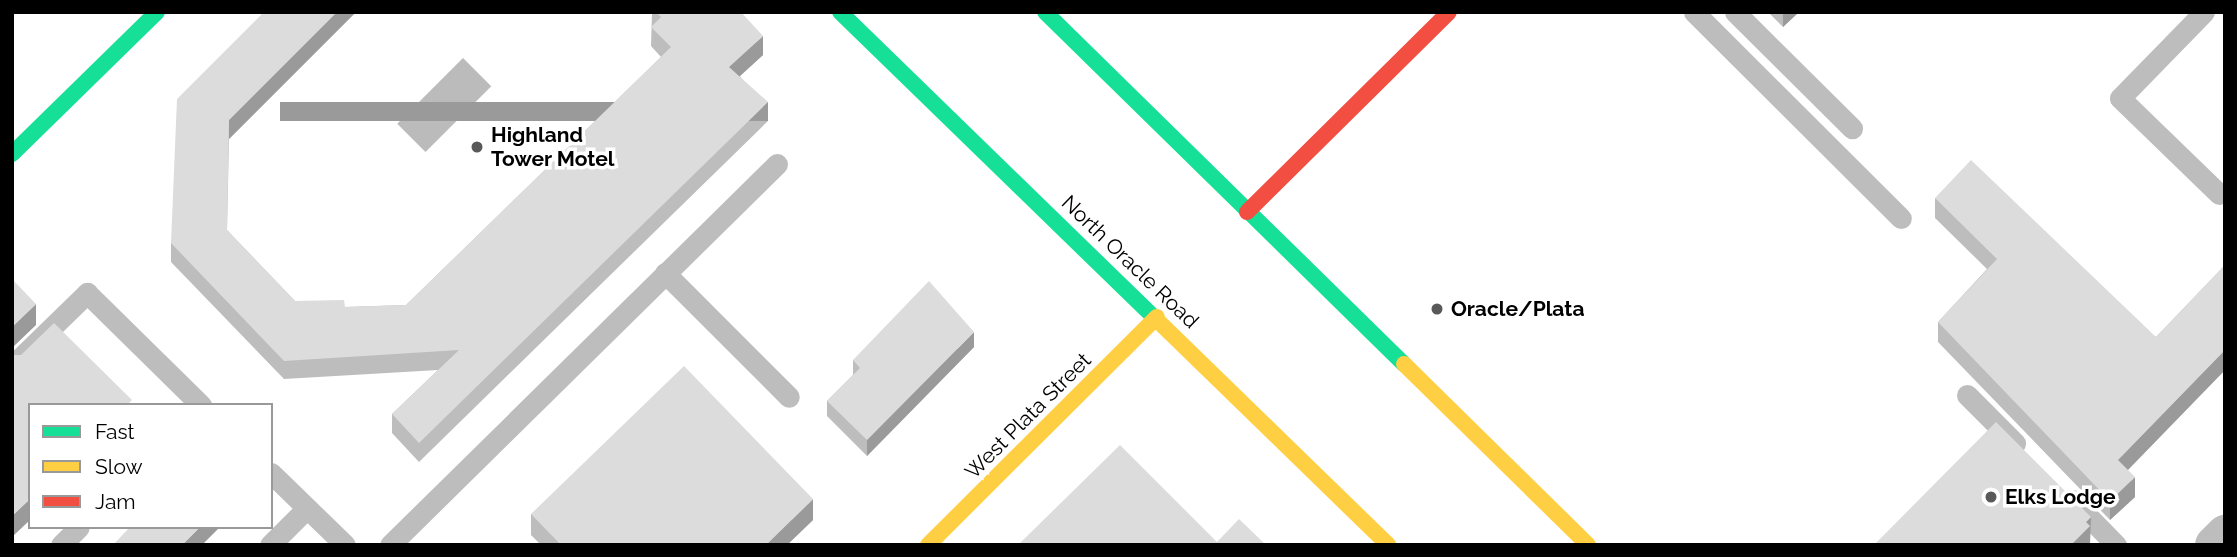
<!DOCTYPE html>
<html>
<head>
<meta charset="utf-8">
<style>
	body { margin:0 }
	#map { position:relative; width:2237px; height:557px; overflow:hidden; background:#fff; font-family:Raleway,sans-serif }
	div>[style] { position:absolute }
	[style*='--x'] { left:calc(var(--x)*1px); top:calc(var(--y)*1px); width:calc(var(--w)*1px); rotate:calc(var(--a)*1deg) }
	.water>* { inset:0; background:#bbb; transform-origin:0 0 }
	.lane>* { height:21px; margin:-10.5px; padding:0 10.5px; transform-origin:10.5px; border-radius:10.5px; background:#bdbdbd }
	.street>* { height:38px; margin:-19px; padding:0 19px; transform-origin:19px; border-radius:19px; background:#bdbdbd }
	.fast>* { height:16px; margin:-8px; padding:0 8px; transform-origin:8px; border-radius:8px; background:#16e098 }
	.slow>* { height:16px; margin:-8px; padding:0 8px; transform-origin:8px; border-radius:8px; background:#ffcf43 }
	.jam>* { height:16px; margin:-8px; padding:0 8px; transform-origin:8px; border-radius:8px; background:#f24e42 }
	.wall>* { inset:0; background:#bdbdbd }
	.shaded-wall>* { inset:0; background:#9a9a9a; transform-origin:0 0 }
	.building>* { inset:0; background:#dcdcdc }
	.dots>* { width:19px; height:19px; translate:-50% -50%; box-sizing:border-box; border:4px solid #fff; border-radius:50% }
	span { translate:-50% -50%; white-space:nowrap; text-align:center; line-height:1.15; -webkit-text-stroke:7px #fff; paint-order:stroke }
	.poi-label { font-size:21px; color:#000; font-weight:700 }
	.left { translate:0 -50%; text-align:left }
	.street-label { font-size:21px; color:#000 }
	.frame { position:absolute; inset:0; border:14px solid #000; pointer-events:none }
	.legend { position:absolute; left:28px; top:403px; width:245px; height:126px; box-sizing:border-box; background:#fff; border:2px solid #999; margin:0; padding:9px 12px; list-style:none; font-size:21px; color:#000 }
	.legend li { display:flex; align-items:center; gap:14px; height:35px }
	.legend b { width:35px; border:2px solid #999 }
</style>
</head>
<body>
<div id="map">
	<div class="water">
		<i style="left:463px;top:58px;width:40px;height:93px;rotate:45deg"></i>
	</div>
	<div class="lane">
		<i style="--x:1694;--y:12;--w:292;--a:44.9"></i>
		<i style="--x:1735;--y:12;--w:165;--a:44.8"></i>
		<i style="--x:2204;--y:12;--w:120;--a:134.3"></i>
		<i style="--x:2120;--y:98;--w:138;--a:44.1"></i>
		<i style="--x:665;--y:273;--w:175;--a:45"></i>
		<i style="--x:12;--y:366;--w:105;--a:-44.2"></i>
		<i style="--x:87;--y:293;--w:160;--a:44.5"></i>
		<i style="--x:1967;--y:395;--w:68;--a:45"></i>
		<i style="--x:271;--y:473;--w:103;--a:44.2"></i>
		<i style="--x:2072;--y:500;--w:63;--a:45.6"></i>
		<i style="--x:61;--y:545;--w:25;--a:-45"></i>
		<i style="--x:270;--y:545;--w:52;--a:-45"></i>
		<i style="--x:390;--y:545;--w:543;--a:-44.55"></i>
	</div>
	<div class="street">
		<i style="--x:2214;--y:545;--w:16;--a:-45"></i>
	</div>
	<div class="fast">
		<i style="--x:840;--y:12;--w:443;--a:44.2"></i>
		<i style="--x:1045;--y:12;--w:503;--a:44.44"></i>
		<i style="--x:12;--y:154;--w:203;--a:-44.4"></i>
	</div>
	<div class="slow">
		<i style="--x:1158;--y:321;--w:321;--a:44.2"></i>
		<i style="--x:1404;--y:364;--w:258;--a:44.5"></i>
		<i style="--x:928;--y:545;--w:323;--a:-44.9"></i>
	</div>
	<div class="jam">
		<i style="--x:1247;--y:212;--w:284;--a:-44.7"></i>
	</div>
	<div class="wall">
		<i style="clip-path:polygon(264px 12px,356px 12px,229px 139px,227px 230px,295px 301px,345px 307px,406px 305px,661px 57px,651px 46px,652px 12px,741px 12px,763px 55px,740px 76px,768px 121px,419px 462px,392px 433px,392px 414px,438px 370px,284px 379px,171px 262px,171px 243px)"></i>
		<i style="clip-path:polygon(1768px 12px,1799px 12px,1783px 27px)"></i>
		<i style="clip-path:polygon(1935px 198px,2156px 337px,2225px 265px,2225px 370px,2128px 470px,2135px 497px,2110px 520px,1938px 342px,1938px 322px,1987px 269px,1935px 218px)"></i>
		<i style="clip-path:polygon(974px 347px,867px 456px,827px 416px,827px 401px,853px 375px,853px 360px)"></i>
		<i style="clip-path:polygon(531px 514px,813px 520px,787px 545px,541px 545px,531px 535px)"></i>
	</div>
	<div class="shaded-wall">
		<i style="clip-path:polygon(337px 12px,356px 12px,229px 139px,229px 120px)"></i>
		<i style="clip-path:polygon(1783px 12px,1799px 12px,1783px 27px)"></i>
		<i style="clip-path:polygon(763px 36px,763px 55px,729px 86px,729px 67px)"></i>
		<i style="left:768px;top:102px;width:19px;height:488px;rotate:90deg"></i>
		<i style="clip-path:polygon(36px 304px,36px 325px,12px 348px,12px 327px)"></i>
		<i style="clip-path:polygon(974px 332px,974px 347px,867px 456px,867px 440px)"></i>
		<i style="clip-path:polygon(2225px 350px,2225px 370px,2118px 480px,2118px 460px)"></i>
		<i style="clip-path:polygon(2135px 477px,2135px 497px,2110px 520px,2110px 501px)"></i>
		<i style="clip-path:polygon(30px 499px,30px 520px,12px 537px,12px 516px)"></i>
		<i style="clip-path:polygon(813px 499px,813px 520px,787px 545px,766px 545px)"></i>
		<i style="clip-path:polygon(2091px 517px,2090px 545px,2071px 545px,2086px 522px)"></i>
		<i style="clip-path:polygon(200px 527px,220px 527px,202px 545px,182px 545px)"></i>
	</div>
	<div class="building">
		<i style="clip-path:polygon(264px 12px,337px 12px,229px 120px,227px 230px,295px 301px,344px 300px,345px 307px,406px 305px,671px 47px,651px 27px,661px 17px,656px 12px,741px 12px,763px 36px,729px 67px,768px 102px,419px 443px,392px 414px,459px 350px,284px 361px,171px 243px,177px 99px)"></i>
		<i style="clip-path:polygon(1971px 160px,2156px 337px,2225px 265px,2225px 350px,2118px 460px,2135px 477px,2110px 501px,1938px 322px,1997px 259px,1935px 198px)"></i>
		<i style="clip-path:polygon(12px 279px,36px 304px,12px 327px)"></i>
		<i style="clip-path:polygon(929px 281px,974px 332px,867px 440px,827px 401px,860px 368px,853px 360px)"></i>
		<i style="clip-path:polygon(54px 323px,132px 400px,127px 405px,30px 405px,30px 499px,12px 516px,12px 355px,21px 355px)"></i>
		<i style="clip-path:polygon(684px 366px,813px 499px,766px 545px,561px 545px,531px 514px)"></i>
		<i style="clip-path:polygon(1996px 422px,2091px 517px,2086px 522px,2090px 526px,2071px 545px,1874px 545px)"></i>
		<i style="clip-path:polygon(1120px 445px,1217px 542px,1239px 519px,1266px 545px,1018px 545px)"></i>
		<i style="clip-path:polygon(130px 527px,200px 527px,182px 545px,113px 545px)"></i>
	</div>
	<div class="dots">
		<i style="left:477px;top:147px;background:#595959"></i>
		<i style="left:1437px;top:309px;background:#595959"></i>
		<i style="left:1991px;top:497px;background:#595959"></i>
	</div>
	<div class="poi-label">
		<span class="left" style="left:491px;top:147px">Highland<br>Tower Motel</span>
		<span class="left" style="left:1451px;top:309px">Oracle/Plata</span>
		<span class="left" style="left:2005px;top:497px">Elks Lodge</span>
	</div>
	<div class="street-label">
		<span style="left:1130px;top:262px;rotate:44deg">North Oracle Road</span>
		<span style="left:1028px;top:416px;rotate:-45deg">West Plata Street</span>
	</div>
	<div class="frame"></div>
	<ul class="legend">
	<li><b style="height:9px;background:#16e098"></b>Fast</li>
	<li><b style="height:9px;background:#ffcf43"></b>Slow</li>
	<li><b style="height:9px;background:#f24e42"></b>Jam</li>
	</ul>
</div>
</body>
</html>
